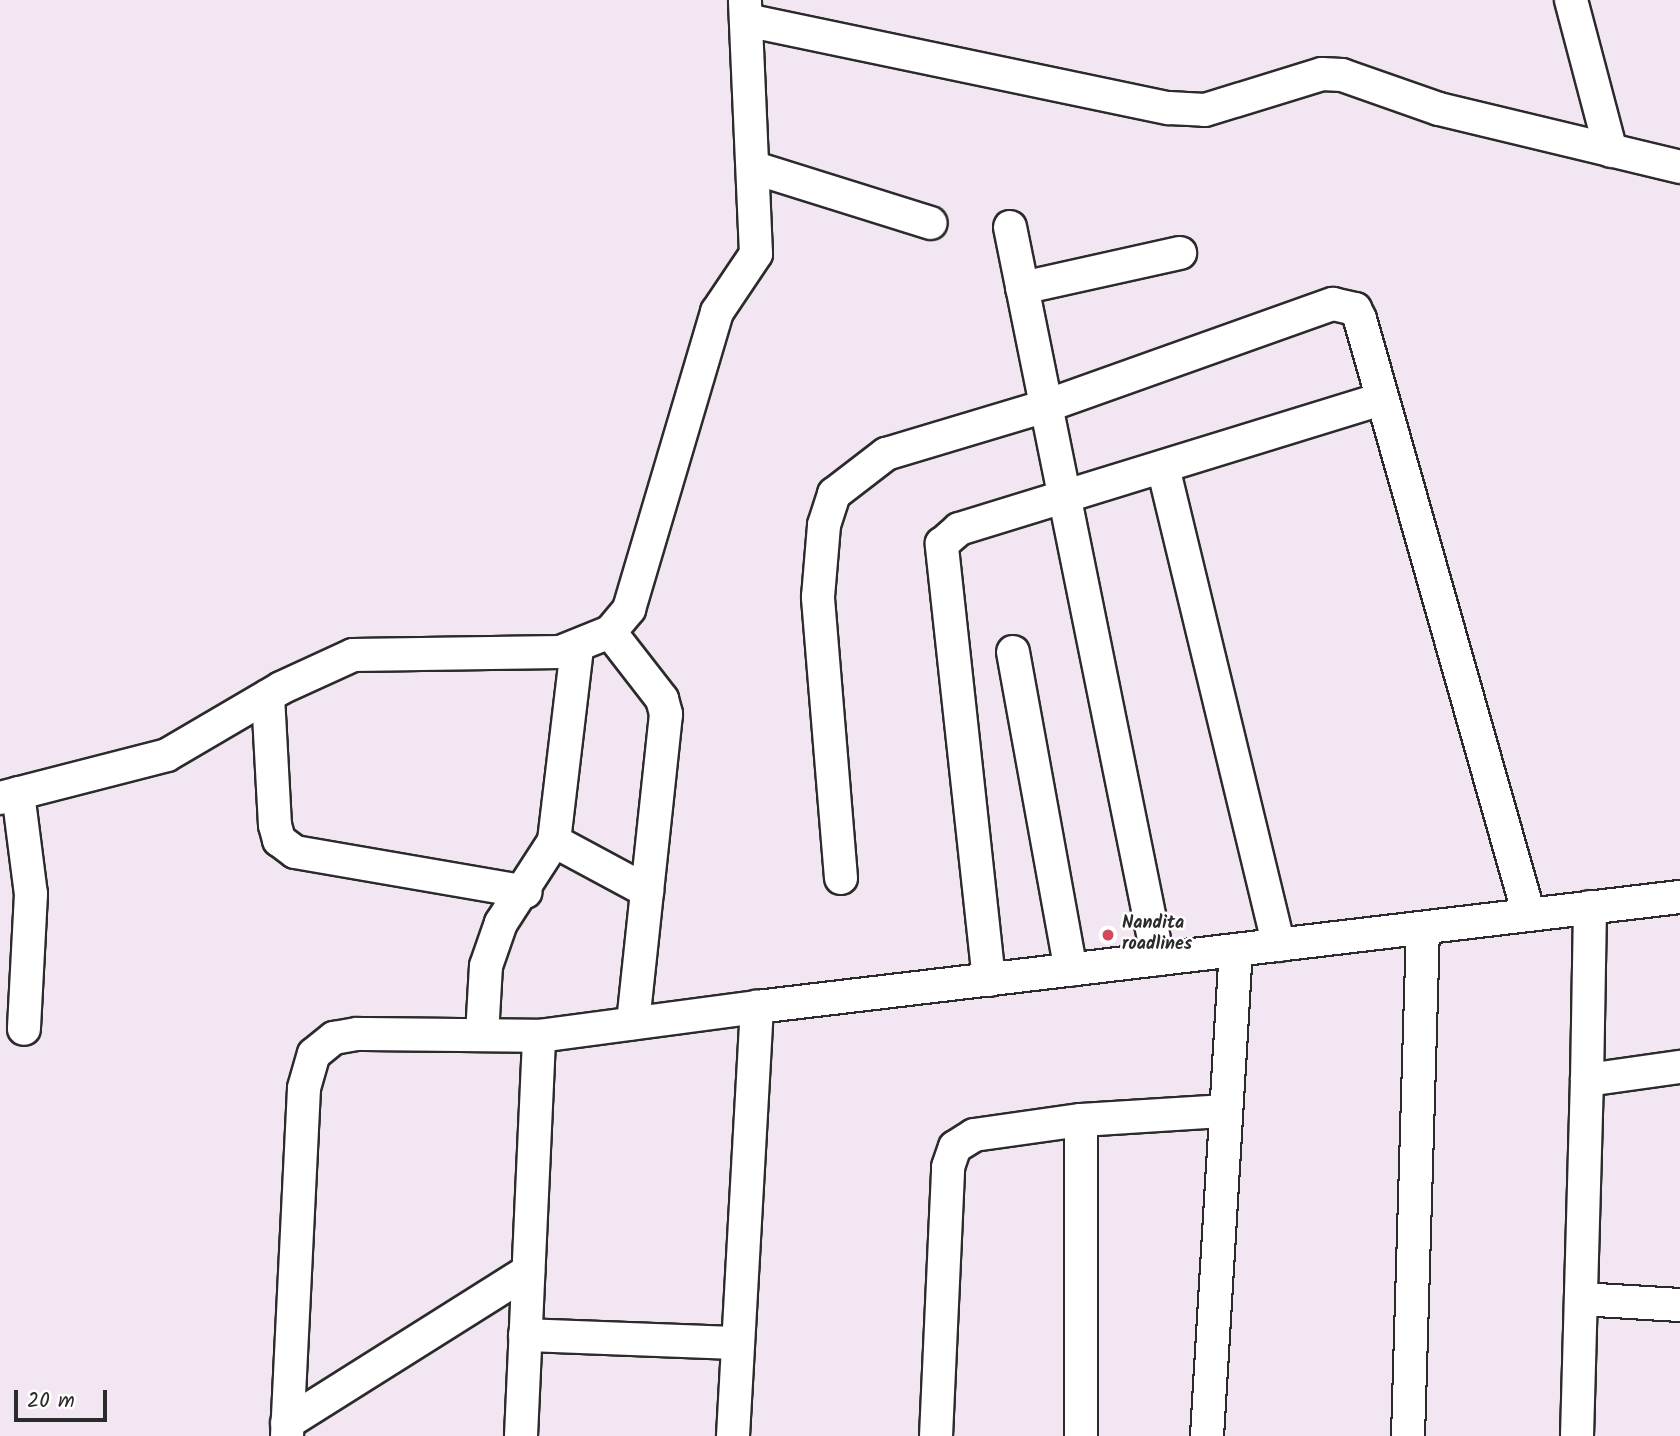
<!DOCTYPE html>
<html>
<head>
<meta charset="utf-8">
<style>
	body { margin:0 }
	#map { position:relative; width:1680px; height:1436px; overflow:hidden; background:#f2e6f2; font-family:Kalam,sans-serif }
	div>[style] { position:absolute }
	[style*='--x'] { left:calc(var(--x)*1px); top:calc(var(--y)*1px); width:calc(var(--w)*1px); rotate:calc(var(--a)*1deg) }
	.roads { filter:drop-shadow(2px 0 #2b2b2b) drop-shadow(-2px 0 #2b2b2b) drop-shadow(0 2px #2b2b2b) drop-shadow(0 -2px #2b2b2b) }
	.street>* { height:32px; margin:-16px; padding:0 16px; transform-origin:16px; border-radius:16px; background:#fff }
	.dots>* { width:19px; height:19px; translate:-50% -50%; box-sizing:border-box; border:4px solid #fff; border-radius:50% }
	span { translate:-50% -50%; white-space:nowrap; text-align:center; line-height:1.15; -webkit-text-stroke:5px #fff; paint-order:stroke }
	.poi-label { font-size:18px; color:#2b2b2b; font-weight:700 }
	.left { translate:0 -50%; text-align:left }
	.scale { position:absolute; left:14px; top:1390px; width:93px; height:32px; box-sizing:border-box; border:4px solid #2b2b2b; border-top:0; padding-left:9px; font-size:21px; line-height:24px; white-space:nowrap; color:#2b2b2b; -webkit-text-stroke:5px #fff; paint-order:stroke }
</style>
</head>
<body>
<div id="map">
	<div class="roads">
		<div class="street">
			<i style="--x:1571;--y:0;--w:156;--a:75.2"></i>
			<i style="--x:746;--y:20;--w:432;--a:11.8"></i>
			<i style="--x:1169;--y:108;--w:36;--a:3"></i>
			<i style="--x:1205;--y:110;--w:122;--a:-17.1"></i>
			<i style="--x:1322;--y:74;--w:20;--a:3"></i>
			<i style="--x:1342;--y:75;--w:103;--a:19.3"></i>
			<i style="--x:1439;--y:109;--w:248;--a:13.5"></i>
			<i style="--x:755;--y:168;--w:184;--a:17.4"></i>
			<i style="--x:1010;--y:227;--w:747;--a:78.57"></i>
			<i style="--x:1022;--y:288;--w:162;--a:-12.5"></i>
			<i style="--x:1163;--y:467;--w:492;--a:76.4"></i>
			<i style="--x:610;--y:632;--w:85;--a:52.2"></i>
			<i style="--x:662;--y:699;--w:16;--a:75"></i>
			<i style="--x:666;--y:714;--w:311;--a:96.1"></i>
			<i style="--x:1013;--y:652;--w:323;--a:79.7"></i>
			<i style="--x:268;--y:696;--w:129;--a:86.9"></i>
			<i style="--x:275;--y:825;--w:16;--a:75"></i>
			<i style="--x:279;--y:840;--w:20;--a:37"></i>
			<i style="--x:295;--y:852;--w:234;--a:9.8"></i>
			<i style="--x:18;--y:793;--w:102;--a:82.7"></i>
			<i style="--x:31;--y:894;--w:135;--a:93"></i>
			<i style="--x:0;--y:798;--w:172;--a:-14.4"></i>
			<i style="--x:167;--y:755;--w:132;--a:-30.4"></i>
			<i style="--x:281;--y:688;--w:79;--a:-24.6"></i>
			<i style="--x:353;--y:655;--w:207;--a:-0.8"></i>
			<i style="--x:560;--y:652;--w:54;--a:-21.8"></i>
			<i style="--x:610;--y:632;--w:30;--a:-50"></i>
			<i style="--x:629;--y:609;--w:310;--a:-73.5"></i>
			<i style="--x:717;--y:312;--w:70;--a:-56.1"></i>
			<i style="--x:756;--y:254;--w:254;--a:-92.5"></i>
			<i style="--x:554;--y:841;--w:106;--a:28.3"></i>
			<i style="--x:841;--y:878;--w:282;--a:-94.7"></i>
			<i style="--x:818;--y:597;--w:72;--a:-85.2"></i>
			<i style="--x:824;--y:525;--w:33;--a:-72"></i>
			<i style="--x:834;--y:494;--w:66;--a:-37.6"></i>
			<i style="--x:886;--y:454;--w:167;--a:-16.7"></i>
			<i style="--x:1046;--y:406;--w:305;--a:-19.6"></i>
			<i style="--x:1333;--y:304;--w:23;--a:13"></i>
			<i style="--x:1355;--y:309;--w:11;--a:63"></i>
			<i style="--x:1360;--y:319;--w:619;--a:74.17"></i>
			<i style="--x:989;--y:980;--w:439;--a:-96.2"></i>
			<i style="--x:942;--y:544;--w:23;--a:-41"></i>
			<i style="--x:959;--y:529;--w:442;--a:-17.1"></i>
			<i style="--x:482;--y:1035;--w:69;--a:-86.7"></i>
			<i style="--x:486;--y:966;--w:46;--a:-70.8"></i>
			<i style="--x:501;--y:923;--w:98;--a:-57.1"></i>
			<i style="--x:554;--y:841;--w:195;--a:-83.2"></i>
			<i style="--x:1587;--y:1080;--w:173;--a:-89"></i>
			<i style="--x:1081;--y:1120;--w:316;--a:90"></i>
			<i style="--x:1581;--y:1299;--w:99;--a:3.5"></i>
			<i style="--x:525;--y:1335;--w:213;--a:2.2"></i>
			<i style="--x:287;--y:1423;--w:285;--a:-32.2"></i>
			<i style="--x:287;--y:1436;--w:348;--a:-87.2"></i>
			<i style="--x:304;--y:1088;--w:35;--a:-74"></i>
			<i style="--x:314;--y:1054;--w:26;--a:-39"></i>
			<i style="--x:334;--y:1038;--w:23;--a:-10"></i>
			<i style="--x:357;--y:1034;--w:182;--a:0.6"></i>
			<i style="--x:521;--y:1436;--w:400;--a:-87.4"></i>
			<i style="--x:539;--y:1036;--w:220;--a:-7.6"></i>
			<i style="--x:733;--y:1436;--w:430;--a:-86.8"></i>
			<i style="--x:757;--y:1007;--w:930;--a:-6.8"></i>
			<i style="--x:936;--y:1436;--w:269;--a:-87.4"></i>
			<i style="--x:948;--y:1167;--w:21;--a:-71"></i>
			<i style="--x:955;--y:1147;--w:22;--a:-32"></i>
			<i style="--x:974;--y:1135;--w:108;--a:-8"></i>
			<i style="--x:1081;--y:1120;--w:145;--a:-3.6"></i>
			<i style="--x:1207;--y:1436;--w:487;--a:-86.6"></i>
			<i style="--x:1408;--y:1436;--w:508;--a:-88.31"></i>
			<i style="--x:1577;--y:1436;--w:356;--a:-88.4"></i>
			<i style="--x:1587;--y:1080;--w:94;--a:-8"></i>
		</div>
	</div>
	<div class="dots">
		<i style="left:1108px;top:935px;background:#d1495b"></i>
	</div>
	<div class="poi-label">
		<span class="left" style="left:1122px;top:935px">Nandita<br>roadlines</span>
	</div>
	<div class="scale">20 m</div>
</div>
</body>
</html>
